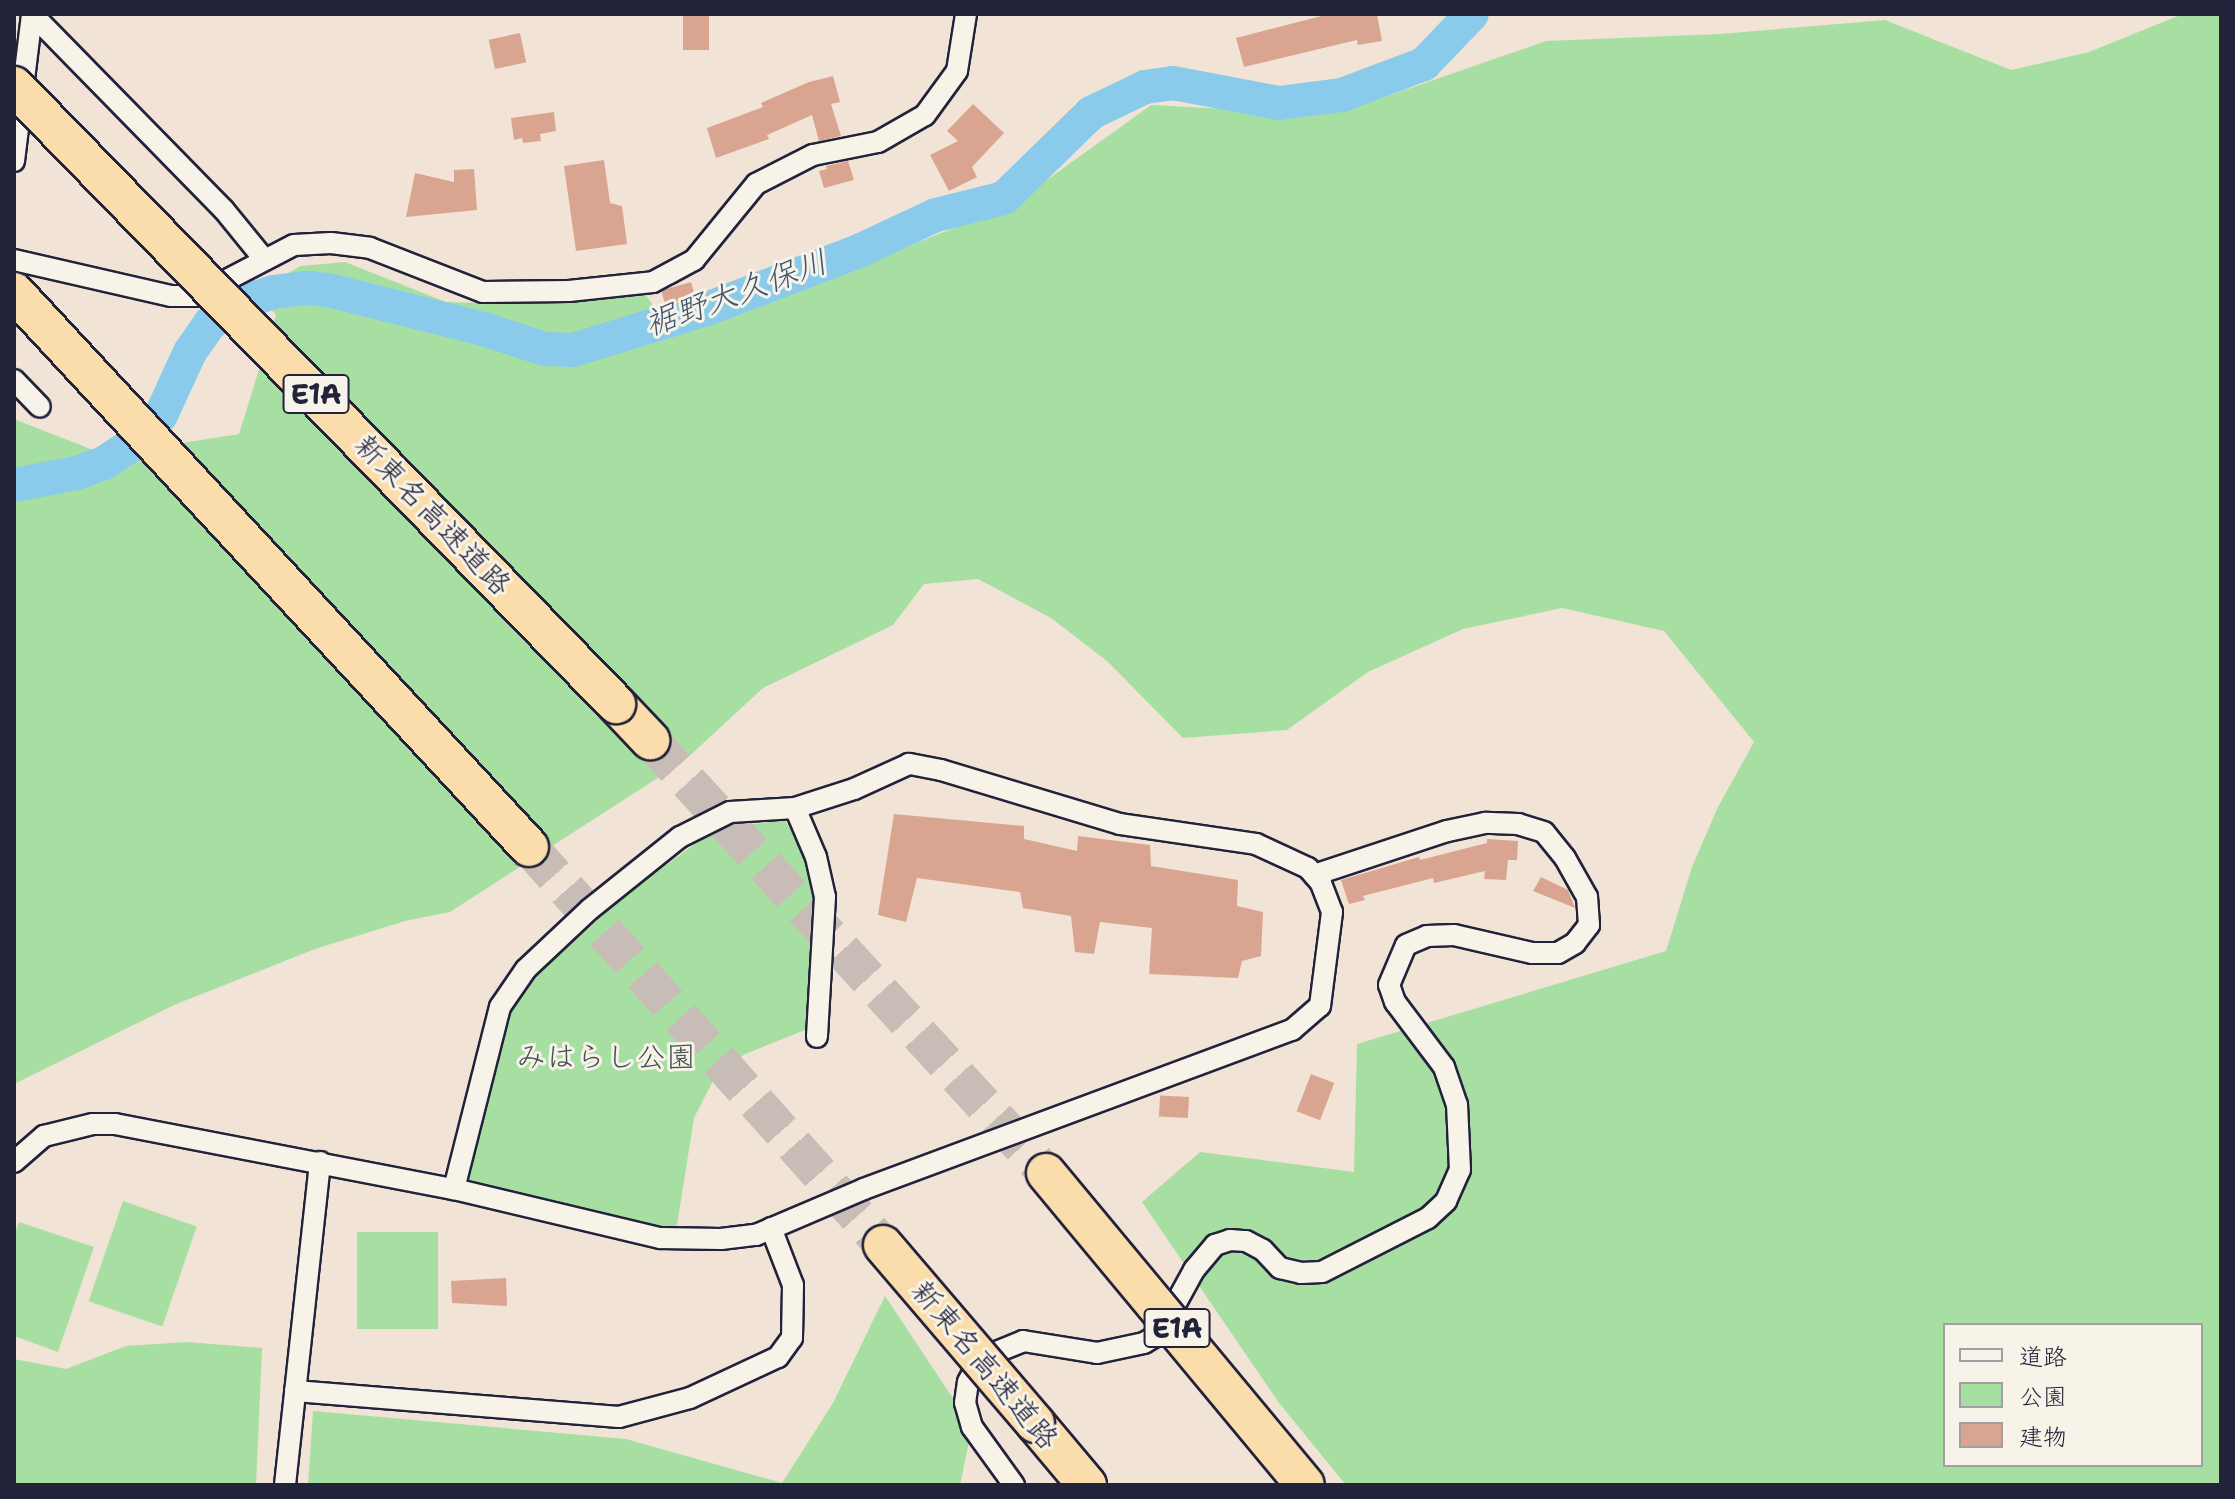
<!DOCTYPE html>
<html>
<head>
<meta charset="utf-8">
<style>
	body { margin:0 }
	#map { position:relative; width:2235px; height:1499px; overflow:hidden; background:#f1e3d6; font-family:"Shantell Sans","Klee One",sans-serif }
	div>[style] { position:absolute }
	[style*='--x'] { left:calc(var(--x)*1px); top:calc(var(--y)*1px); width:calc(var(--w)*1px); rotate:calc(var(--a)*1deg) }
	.green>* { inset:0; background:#a7dfa3; transform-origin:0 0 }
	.river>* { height:34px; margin:-17px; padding:0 17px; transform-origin:17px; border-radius:17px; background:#8acbeb }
	.building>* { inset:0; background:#daa590; transform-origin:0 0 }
	.highway-tunnel>* { height:38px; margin-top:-19px; transform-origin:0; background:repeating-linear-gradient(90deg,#c8bcb7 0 38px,transparent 0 57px) }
	.roads { filter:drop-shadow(2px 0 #22223b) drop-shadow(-2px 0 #22223b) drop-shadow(0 2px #22223b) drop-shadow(0 -2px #22223b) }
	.street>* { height:20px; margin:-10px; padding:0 10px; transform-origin:10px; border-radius:10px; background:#f7f3e8 }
	.highway>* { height:38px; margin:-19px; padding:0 19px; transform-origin:19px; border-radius:19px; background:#fbddab }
	.bridges { filter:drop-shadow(2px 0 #22223b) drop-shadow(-2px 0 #22223b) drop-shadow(0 2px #22223b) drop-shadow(0 -2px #22223b) }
	.highway-bridge>* { height:38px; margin:-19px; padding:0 19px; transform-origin:19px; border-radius:19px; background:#fbddab }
	span { translate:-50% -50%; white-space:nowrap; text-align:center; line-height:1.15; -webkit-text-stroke:6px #f7f3e8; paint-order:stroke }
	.shield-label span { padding:2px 6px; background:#f7f3e8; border:2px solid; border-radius:6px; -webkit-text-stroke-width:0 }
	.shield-label { font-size:28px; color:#22223b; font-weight:700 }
	.street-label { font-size:30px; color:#22223b }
	.park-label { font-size:30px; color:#435155 }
	.water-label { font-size:32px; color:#415570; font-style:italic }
	.frame { position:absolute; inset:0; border:16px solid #22223b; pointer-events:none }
	.legend { position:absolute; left:1943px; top:1323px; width:260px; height:144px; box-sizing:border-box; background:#f7f3e8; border:2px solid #a29fa3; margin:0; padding:10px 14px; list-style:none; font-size:24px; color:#22223b }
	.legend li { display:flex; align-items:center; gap:16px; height:40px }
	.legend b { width:40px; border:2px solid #a29fa3 }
</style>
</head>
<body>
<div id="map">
	<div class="green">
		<i style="clip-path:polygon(evenodd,2183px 14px,2221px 14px,2221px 1485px,1346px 1485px,1279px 1403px,1142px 1202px,1200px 1152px,1354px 1172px,1357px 1044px,1666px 951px,1692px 867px,1718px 807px,1754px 742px,1664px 631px,1562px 608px,1463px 629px,1368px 672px,1287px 730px,1183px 738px,1107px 661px,1051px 618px,978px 579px,924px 584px,893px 625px,763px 688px,684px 761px,450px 912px,405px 921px,315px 949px,174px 1005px,14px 1084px,14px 419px,106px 455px,239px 434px,276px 315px,256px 291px,301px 266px,345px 262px,446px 302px,534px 304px,645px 294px,668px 327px,833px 277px,1015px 203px,1151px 105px,1303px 113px,1376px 100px,1546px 41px,1720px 34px,1885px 20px,2011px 70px,2089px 52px,2183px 14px,1945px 1325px,2201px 1325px,2201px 1465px,1945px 1465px,1945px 1325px)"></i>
		<i style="clip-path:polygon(785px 820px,813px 871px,817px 900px,805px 1030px,745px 1054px,717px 1073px,694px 1118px,677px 1225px,659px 1233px,473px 1187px,463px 1173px,511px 1006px,536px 976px,624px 896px,715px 829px)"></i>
		<i style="left:123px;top:1201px;width:78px;height:106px;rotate:19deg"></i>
		<i style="clip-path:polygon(19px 1222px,94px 1247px,58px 1352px,14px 1336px,14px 1236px)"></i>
		<i style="left:438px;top:1232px;width:97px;height:81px;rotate:90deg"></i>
		<i style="clip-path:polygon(885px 1296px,972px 1427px,960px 1485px,308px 1485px,313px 1411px,626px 1439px,782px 1483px,833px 1403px)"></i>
		<i style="clip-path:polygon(187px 1342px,262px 1348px,256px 1485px,14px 1485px,14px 1359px,66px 1369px,126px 1346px)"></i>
	</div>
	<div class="river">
		<i style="--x:14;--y:485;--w:64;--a:-10.8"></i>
		<i style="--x:77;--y:473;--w:29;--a:-20"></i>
		<i style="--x:104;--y:463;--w:49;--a:-33.4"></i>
		<i style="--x:145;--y:436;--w:26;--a:-53"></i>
		<i style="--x:161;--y:415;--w:69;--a:-65.3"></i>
		<i style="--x:190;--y:352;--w:35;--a:-55"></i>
		<i style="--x:210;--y:323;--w:45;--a:-30.5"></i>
		<i style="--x:249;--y:300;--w:25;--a:-18"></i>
		<i style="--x:273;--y:292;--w:35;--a:-7"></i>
		<i style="--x:308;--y:288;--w:20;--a:6"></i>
		<i style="--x:328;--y:290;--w:160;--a:14.1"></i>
		<i style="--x:483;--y:329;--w:65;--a:17.9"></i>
		<i style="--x:545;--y:349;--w:28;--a:2"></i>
		<i style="--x:573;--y:350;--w:140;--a:-17"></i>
		<i style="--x:707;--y:309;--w:163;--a:-20.9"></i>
		<i style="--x:859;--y:251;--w:85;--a:-25.1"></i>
		<i style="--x:936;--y:215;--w:70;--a:-14"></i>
		<i style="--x:1004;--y:198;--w:122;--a:-44.3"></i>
		<i style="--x:1091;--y:113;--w:60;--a:-25.7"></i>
		<i style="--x:1145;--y:87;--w:28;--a:-8"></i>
		<i style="--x:1173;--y:83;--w:108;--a:10.7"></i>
		<i style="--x:1279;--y:103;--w:64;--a:-7.2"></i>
		<i style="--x:1342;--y:95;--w:88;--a:-20.7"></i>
		<i style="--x:1424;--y:64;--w:69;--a:-46.2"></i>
	</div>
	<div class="building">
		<i style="left:683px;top:14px;width:26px;height:36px"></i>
		<i style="clip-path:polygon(1329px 14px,1377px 14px,1382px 41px,1358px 45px,1357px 40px,1244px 67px,1236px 38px)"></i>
		<i style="left:520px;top:33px;width:30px;height:32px;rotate:78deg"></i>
		<i style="clip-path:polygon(833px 76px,840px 102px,831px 104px,841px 136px,819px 141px,812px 115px,767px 135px,769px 139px,716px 158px,707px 128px,763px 107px,761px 103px,809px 82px)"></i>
		<i style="clip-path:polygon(973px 104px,1004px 133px,972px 167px,977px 177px,949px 191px,930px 155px,958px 141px,947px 131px)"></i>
		<i style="clip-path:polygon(554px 112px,556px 131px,540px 134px,541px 141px,523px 143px,522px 138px,514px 140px,511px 118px)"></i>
		<i style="clip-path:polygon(604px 160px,610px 203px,622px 206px,627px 244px,576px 251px,564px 166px)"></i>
		<i style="clip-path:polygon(848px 161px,854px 180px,824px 188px,819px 171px,827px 169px,826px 166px)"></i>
		<i style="clip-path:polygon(474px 169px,477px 210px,406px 217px,415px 173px,454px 182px,454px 170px)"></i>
		<i style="left:691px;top:282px;width:18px;height:31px;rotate:74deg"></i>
		<i style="clip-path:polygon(894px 814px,1024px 826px,1024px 839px,1077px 851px,1078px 836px,1150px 845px,1151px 866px,1238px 880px,1237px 906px,1263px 912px,1261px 956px,1242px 961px,1238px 978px,1149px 974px,1152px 928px,1100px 922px,1094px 954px,1075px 952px,1071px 916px,1023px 908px,1020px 892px,917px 878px,906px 922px,878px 915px)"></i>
		<i style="clip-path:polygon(1487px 839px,1518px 841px,1517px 860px,1508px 860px,1506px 880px,1484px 879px,1485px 871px,1434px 883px,1433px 878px,1363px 896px,1365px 900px,1349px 904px,1341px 880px,1419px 857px,1420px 860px,1487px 843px)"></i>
		<i style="clip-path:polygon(1541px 877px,1568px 890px,1575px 908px,1533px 891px)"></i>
		<i style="left:1311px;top:1074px;width:25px;height:40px;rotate:21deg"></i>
		<i style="left:1189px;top:1097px;width:21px;height:29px;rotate:93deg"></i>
		<i style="clip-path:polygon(506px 1278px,507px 1306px,452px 1303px,451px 1281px)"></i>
	</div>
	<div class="highway-tunnel">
		<i style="--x:650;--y:740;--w:587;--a:47.56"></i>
		<i style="--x:529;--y:847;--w:533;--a:48.35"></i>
	</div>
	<div class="roads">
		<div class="street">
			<i style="--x:32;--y:14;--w:274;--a:45.6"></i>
			<i style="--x:224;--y:210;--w:63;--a:50.8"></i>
			<i style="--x:14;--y:161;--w:148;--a:-83"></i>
			<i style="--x:14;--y:260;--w:161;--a:12.9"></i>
			<i style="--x:171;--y:296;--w:25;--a:0"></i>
			<i style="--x:196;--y:296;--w:110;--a:-27.5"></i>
			<i style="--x:294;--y:245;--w:37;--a:-3"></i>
			<i style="--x:331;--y:243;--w:39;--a:7"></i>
			<i style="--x:370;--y:248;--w:121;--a:21.3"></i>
			<i style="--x:483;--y:292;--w:86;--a:-0.7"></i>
			<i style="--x:569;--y:291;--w:84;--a:-6.1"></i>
			<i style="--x:653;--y:282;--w:47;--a:-28.2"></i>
			<i style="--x:694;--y:260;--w:98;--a:-50.8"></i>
			<i style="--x:756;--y:184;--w:64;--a:-27"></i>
			<i style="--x:813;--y:155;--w:66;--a:-11.3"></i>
			<i style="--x:878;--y:142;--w:54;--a:-29.9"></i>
			<i style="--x:925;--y:115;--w:54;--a:-54"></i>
			<i style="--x:957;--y:71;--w:58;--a:-81"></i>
			<i style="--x:14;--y:380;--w:37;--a:46"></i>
			<i style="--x:795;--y:808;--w:53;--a:66.8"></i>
			<i style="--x:816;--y:857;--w:41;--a:77.3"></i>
			<i style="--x:825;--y:897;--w:140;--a:93.3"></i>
			<i style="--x:14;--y:1162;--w:40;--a:-41"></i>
			<i style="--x:44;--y:1136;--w:50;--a:-13.8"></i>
			<i style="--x:93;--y:1124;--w:22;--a:0"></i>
			<i style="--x:115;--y:1124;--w:345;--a:10.9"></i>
			<i style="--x:454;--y:1189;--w:212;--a:13.4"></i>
			<i style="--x:660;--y:1238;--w:61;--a:0.9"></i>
			<i style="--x:721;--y:1239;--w:35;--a:-7"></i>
			<i style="--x:756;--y:1235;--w:117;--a:-23.1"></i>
			<i style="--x:864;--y:1189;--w:457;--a:-20.4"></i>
			<i style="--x:1292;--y:1030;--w:37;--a:-41"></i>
			<i style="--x:1320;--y:1006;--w:95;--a:-82.7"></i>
			<i style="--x:1332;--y:912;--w:31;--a:-111"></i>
			<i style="--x:1321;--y:883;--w:20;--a:-131"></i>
			<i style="--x:1308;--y:868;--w:57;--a:-155.2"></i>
			<i style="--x:1256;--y:844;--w:137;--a:-171.6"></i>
			<i style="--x:1120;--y:824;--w:187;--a:-163.2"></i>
			<i style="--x:941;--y:770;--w:33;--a:-169"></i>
			<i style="--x:909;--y:764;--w:60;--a:155.6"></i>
			<i style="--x:854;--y:789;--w:62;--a:162.1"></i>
			<i style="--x:795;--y:808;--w:65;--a:176.5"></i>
			<i style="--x:730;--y:812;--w:56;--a:153.4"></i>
			<i style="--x:680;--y:837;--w:115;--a:141.3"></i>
			<i style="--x:590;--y:909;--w:88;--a:136.8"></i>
			<i style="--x:526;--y:969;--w:46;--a:124.4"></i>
			<i style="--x:500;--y:1007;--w:188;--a:104.2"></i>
			<i style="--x:295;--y:1391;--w:325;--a:4.6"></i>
			<i style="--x:619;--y:1417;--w:73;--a:-15"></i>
			<i style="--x:690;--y:1398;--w:97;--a:-25"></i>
			<i style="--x:778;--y:1357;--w:24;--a:-54"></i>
			<i style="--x:792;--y:1338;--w:53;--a:-88.9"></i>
			<i style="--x:793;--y:1285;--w:61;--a:-111.1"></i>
			<i style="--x:285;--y:1485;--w:325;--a:-83.8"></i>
			<i style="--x:1014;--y:1485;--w:72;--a:-125.9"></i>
			<i style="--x:972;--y:1427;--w:25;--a:-106"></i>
			<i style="--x:965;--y:1403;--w:21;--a:-82"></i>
			<i style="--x:968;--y:1382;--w:17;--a:-62"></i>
			<i style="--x:976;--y:1367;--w:18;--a:-43"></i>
			<i style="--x:989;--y:1355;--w:37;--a:-22"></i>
			<i style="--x:1023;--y:1341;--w:75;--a:9.2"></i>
			<i style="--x:1097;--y:1353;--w:48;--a:-12"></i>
			<i style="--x:1144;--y:1343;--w:17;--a:-31"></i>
			<i style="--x:1159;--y:1334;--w:73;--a:-61.3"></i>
			<i style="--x:1194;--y:1270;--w:33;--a:-50"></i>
			<i style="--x:1215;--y:1245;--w:16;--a:-18"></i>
			<i style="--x:1230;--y:1240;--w:16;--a:4"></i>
			<i style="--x:1246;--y:1241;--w:19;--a:28"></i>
			<i style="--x:1263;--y:1250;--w:25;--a:47"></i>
			<i style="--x:1280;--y:1268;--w:22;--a:13"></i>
			<i style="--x:1301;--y:1273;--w:21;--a:-3"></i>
			<i style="--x:1322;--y:1272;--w:119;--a:-27"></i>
			<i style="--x:1428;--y:1218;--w:25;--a:-43"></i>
			<i style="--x:1446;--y:1201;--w:34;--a:-66"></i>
			<i style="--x:1460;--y:1170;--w:65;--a:-92.6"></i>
			<i style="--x:1457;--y:1105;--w:40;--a:-108.9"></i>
			<i style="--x:1444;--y:1067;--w:81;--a:-127"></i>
			<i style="--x:1395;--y:1002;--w:18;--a:-109"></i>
			<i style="--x:1389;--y:985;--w:43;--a:-67"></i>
			<i style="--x:1406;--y:945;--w:23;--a:-23"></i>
			<i style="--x:1427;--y:936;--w:27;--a:-2"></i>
			<i style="--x:1454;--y:935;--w:80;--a:13"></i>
			<i style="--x:1532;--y:953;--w:26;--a:0"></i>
			<i style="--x:1558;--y:953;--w:20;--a:-30"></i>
			<i style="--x:1575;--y:943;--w:23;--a:-52"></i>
			<i style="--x:1589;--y:925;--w:28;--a:-94"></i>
			<i style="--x:1587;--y:897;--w:45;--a:-119.4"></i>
			<i style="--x:1565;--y:858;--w:33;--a:-129"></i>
			<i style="--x:1544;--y:832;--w:27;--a:-163"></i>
			<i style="--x:1518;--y:824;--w:33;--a:-178"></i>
			<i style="--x:1485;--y:823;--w:39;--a:168"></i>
			<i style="--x:1447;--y:831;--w:140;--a:161.7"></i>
		</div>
		<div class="highway">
			<i style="--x:14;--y:292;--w:757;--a:47.14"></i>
			<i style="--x:616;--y:704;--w:50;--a:46.6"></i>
			<i style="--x:1035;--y:1423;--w:81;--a:50"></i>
		</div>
	</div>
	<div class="bridges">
		<div class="highway-bridge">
			<i style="--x:14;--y:86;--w:863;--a:45.75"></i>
			<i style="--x:1046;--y:1173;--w:405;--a:50.3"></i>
			<i style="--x:883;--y:1245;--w:234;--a:49.5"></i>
		</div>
	</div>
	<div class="shield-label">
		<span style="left:316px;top:394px">E1A</span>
		<span style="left:1177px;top:1328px">E1A</span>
	</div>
	<div class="street-label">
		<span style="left:433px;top:515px;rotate:46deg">新東名高速道路</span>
		<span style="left:985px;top:1365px;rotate:50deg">新東名高速道路</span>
	</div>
	<div class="park-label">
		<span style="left:606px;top:1057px">みはらし公園</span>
	</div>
	<div class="water-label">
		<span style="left:736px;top:293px;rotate:-20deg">裾野大久保川</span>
	</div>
	<div class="frame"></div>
	<ul class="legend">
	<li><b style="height:10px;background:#f7f3e8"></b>道路</li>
	<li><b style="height:22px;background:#a7dfa3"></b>公園</li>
	<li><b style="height:22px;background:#daa590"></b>建物</li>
	</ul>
</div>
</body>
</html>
